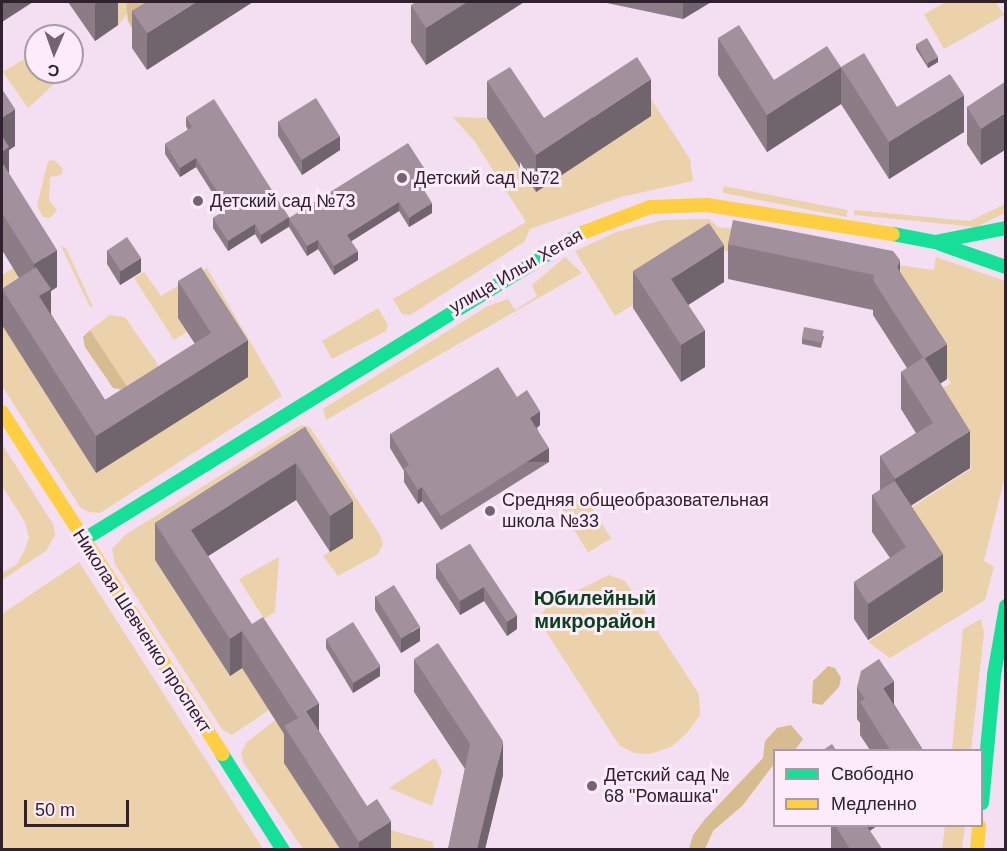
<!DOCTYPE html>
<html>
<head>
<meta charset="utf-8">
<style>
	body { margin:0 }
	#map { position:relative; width:1007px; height:851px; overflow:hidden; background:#f4def1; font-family:Helvetica,sans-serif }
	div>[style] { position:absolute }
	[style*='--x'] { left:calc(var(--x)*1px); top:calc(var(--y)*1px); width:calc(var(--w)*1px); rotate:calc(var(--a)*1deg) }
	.green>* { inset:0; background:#ecd2ab; transform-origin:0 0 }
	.forest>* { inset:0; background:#d7bc8f }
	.fast>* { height:14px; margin:-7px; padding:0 7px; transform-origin:7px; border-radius:7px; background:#16e098 }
	.slow>* { height:14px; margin:-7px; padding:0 7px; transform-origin:7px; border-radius:7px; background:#ffcf43 }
	.wall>* { inset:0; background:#8b7c86 }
	.shaded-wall>* { inset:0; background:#71656d; transform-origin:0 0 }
	.building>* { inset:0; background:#a2909c; transform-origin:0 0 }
	.dots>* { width:16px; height:16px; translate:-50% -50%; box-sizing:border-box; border:3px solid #fcebf9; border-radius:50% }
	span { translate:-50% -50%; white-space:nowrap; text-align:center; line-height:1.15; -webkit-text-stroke:6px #fcebf9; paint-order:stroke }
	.poi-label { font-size:18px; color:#30212e }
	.left { translate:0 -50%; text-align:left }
	.street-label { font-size:18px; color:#30212e }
	.neighbourhood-label { font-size:20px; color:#0b411f; font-weight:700 }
	.frame { position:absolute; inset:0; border:3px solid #30212e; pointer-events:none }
	.legend { position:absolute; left:773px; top:749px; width:210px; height:78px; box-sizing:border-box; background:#fcebf9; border:2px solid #aa9aa8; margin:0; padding:8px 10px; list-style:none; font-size:18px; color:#30212e }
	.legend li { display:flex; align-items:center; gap:12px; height:30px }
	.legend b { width:30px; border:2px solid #aa9aa8 }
	.north { position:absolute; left:24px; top:24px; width:60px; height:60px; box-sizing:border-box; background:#fcebf9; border:2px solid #aa9aa8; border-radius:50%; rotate:182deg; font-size:16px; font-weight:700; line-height:24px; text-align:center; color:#30212e }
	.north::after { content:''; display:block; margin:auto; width:21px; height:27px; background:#756372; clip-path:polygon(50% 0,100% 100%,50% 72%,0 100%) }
	.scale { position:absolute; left:24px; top:800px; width:105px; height:27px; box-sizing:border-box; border:3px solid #30212e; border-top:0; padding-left:8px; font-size:18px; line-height:21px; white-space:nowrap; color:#30212e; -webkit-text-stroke:4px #fcebf9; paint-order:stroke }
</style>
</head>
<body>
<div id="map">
	<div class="green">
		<i style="clip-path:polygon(102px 2px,126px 2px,127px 14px,118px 25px)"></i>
		<i style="clip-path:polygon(946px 2px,996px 2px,1004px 15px,944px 49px,924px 14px)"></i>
		<i style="clip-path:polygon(36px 52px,36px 72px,67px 72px,28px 108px,3px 72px)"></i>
		<i style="clip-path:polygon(642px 85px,690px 159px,693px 181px,621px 197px,530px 229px,524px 242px,410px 315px,402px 314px,393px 299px,526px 222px,475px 142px,453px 117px,487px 118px,536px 192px)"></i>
		<i style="clip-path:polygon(54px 160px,63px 169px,61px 175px,50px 177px,49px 200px,57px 210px,50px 218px,43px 217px,37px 206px,48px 161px)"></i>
		<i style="left:724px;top:186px;width:126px;height:7px;rotate:11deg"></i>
		<i style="clip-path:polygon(1005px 204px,1005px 213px,976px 227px,854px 215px,854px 210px,970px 221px)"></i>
		<i style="clip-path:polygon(709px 219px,718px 227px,813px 237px,817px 267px,705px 247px,708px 257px,615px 316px,575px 251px,616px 232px,663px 220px)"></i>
		<i style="clip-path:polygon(61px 246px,66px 248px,93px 307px,90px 307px)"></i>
		<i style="clip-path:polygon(565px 257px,582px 273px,326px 420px,323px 409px,488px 306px,508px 299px,515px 310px,537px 296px,532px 285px)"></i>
		<i style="clip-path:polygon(936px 257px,1005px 281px,1006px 472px,984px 561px,994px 567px,985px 600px,890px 658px,868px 642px,945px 590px,897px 517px,972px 468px,928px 398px,951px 383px,899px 302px,877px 284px,841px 275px,884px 263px,934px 270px)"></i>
		<i style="clip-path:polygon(13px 268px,34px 301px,96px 473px,247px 377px,179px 318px,187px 332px,174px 340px,134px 278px,144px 272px,161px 296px,207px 268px,282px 396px,100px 513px,89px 512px,80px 507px,2px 386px,2px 275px)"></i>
		<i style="clip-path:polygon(378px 308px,388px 325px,386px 331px,332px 359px,322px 341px)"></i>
		<i style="clip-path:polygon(110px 315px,125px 317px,157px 363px,158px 369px,130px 391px,90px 330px)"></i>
		<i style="clip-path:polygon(301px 425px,310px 427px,380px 535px,383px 544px,378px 554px,338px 576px,323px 556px,330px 552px,305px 463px,155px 560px,229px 675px,242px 668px,269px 710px,232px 735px,222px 729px,115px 564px,112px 549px,125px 535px)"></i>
		<i style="clip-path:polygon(2px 444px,53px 524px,55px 535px,46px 551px,2px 580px,2px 573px,16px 565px,24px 552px,29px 538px,25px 522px,2px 486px)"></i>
		<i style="left:584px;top:495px;width:51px;height:27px;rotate:58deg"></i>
		<i style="clip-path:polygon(279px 557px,275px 612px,264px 619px,239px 579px)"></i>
		<i style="clip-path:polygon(79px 562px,263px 849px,2px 849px,2px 614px)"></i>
		<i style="clip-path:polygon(609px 575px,625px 581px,699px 694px,700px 715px,687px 733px,671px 747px,650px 754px,634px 753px,619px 745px,538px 619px,548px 605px)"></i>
		<i style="clip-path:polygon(981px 619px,984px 633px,971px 750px,952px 750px,963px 629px)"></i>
		<i style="clip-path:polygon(275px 720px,298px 755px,340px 849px,303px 849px,243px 762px,241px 753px,246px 743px)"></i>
		<i style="clip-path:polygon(435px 758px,442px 771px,432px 806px,389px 788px)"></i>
		<i style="clip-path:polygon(945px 826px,965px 826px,962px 849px,942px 849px)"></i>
		<i style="clip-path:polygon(390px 830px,433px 842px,434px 849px,385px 849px)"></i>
	</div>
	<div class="forest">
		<i style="clip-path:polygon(129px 2px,176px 2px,133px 30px,128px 21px,126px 4px)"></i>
		<i style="clip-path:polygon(90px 330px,130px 391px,113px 388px,85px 347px,83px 337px)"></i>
		<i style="clip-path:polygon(828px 666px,835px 668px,841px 678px,839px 687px,822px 705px,812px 703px,813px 681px)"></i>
		<i style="clip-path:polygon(791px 725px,803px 739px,795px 750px,774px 750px,774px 764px,743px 805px,713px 831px,705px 849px,689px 849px,693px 835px,705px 819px,763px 758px,765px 741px,777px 728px)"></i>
	</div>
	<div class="fast">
		<i style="--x:893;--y:234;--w:43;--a:10.8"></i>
		<i style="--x:935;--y:242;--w:72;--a:-11.2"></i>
		<i style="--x:940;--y:244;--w:70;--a:19.2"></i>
		<i style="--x:83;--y:540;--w:586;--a:-31.6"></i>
		<i style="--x:222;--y:754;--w:114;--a:57.6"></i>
		<i style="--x:982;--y:803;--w:129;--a:-84.6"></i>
		<i style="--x:994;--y:675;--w:70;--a:-80.1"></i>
	</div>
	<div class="slow">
		<i style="--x:582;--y:233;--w:73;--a:-20.9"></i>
		<i style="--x:650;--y:207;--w:57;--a:-2"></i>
		<i style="--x:707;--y:205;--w:188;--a:8.9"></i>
		<i style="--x:2;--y:412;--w:407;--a:57.2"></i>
		<i style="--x:977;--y:850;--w:24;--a:-85"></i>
	</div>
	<div class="wall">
		<i style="clip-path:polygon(68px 2px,118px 2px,118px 25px,95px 41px)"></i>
		<i style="clip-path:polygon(147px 2px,147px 70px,132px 48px,132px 11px)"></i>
		<i style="clip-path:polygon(524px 2px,426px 65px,411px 42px,411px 5px)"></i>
		<i style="clip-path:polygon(602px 2px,711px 2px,683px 19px)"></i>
		<i style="clip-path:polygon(718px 38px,774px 80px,841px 104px,767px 152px,718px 75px)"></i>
		<i style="clip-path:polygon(916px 45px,938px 62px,928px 68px,916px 49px)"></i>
		<i style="clip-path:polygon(841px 67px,897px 107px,964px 132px,889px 179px,841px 104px)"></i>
		<i style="clip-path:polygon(487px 81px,544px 118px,651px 116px,536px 192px,487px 118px)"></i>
		<i style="clip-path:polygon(1005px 82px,981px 165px,967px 144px,967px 107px)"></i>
		<i style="clip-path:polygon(2px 89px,15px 146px,9px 150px,9px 174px,57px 287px,51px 291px,51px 314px,105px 400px,195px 344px,178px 318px,178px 281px,248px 377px,96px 473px,2px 325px,2px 289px,19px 278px,2px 250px)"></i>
		<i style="clip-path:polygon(186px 117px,289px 218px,426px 180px,420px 184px,432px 213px,409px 227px,399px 211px,351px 241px,358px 260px,334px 275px,318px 249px,307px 256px,289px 227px,261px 244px,255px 234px,228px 251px,213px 228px,213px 218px,224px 211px,196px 167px,180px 177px,165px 154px,165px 144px,188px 130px,186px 126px)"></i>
		<i style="clip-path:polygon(278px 122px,340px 150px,302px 175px,278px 136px)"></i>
		<i style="clip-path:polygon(728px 244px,900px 272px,947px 379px,940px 384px,970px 468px,911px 505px,943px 591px,868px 640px,854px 619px,854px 582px,890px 558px,872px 532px,872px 495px,880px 490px,880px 456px,916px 433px,901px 409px,901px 372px,907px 368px,873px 315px,873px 310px,728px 279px)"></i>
		<i style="clip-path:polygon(107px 250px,141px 272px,120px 285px,107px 264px)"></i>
		<i style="clip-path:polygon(633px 271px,724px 282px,688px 305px,705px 367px,681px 382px,633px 308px)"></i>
		<i style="clip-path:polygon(824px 336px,821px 348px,802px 344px,802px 339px)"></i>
		<i style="clip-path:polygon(517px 397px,540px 425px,537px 428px,549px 462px,441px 530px,422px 501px,418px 504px,404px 482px,404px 471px,390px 448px,390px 434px)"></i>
		<i style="clip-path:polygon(305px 427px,353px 538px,330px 552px,296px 500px,208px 556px,319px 731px,391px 849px,340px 849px,284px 763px,284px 734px,242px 668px,230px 676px,155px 560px,155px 523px)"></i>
		<i style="clip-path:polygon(470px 544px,517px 629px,507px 636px,484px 601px,460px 615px,436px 578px,436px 564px)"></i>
		<i style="clip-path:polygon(375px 596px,420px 641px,401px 653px,375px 610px)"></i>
		<i style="clip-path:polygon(326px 639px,380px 676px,353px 693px,326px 648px)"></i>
		<i style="clip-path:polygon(414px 659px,503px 775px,485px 849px,448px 849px,465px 769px,414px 692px)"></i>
		<i style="clip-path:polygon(857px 687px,894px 704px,923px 750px,870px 750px,860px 735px,860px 723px,857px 719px)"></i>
		<i style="clip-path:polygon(831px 825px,878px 825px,870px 831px,882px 849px,831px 849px)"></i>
	</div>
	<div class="shaded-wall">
		<i style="clip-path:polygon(2px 2px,33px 2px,2px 22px)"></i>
		<i style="clip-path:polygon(98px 2px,118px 2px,118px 25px,95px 41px,95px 4px)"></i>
		<i style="clip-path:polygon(196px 2px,253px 2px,147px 70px,147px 33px)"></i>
		<i style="clip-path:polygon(467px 2px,524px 2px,426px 65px,426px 28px)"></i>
		<i style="clip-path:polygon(683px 2px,711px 2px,683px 19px)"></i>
		<i style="clip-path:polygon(938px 57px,938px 62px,928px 68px,928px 63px)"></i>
		<i style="clip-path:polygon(841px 67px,841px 104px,767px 152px,767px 115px)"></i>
		<i style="clip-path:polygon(651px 79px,651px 116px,536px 192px,536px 155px)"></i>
		<i style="clip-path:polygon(964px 95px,964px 132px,889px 179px,889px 142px)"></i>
		<i style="clip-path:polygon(15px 109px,15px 146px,9px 150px,9px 184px,2px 189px,2px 118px)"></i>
		<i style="clip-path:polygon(1005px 113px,1005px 150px,981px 165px,981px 129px)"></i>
		<i style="clip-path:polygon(340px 136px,340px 150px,302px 175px,302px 160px)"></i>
		<i style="clip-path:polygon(196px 158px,196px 167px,180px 177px,180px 168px)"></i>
		<i style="clip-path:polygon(426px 171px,426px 180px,416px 187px,416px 177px)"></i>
		<i style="clip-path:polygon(399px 202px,399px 211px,347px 244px,347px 235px)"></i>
		<i style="clip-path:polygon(432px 203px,432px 213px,409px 227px,409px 218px)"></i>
		<i style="clip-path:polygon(289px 217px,289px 226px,261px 244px,261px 235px)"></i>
		<i style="clip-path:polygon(255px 224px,255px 234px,228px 251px,228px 241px)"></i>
		<i style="clip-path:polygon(318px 240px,318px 249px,307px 256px,307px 246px)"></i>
		<i style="clip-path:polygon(724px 245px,724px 282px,671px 316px,671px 279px)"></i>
		<i style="clip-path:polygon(57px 250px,57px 287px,51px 291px,51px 326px,34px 301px,34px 264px)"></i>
		<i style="clip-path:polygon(358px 251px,358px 260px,334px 275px,334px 266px)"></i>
		<i style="clip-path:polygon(141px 258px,141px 272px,120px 285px,120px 271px)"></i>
		<i style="clip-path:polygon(900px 260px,900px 295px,897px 267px)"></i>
		<i style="clip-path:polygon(705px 330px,705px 367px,681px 382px,681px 345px)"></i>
		<i style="clip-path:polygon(248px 340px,248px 377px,96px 473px,96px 436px)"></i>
		<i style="clip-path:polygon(947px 344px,947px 379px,924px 394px,924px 359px)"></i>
		<i style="clip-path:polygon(540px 411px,540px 425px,530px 432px,530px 418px)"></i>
		<i style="clip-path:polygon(970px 431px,970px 468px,895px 516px,895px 479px)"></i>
		<i style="left:549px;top:448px;width:14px;height:128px;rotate:90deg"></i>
		<i style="clip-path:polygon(296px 463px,296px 500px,191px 567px,191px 530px)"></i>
		<i style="clip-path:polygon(422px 487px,422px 501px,418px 504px,418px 490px)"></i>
		<i style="clip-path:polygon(353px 501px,353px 538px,330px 552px,330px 516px)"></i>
		<i style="clip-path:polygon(943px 554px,943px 591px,868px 640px,868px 604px)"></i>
		<i style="clip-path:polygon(484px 587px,484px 601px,460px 615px,460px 601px)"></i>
		<i style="clip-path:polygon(517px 615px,517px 629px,507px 636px,507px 622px)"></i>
		<i style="clip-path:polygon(420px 627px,420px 641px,401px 653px,401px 639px)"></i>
		<i style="clip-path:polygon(242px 631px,242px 668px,230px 676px,230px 639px)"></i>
		<i style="clip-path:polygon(380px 666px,380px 676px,353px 693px,353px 683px)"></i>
		<i style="clip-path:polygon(894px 681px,894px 714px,883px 688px)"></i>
		<i style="clip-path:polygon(319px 703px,319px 740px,306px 711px)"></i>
		<i style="clip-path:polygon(503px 741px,503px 775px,485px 849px,477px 849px)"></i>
		<i style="clip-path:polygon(391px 821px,391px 849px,359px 849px,359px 842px)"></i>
		<i style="clip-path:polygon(854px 825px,878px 825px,854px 841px)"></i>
	</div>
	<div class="building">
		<i style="clip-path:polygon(147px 2px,196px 2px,147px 33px,132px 11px)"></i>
		<i style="clip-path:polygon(416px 2px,467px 2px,426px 28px,411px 5px)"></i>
		<i style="clip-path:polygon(739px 25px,774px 80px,827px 46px,841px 67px,767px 115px,718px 38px)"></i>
		<i style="left:927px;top:38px;width:22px;height:13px;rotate:60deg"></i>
		<i style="clip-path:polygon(864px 53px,897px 107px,950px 74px,964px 95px,889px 142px,841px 67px)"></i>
		<i style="clip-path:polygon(637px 57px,651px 79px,536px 155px,487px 81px,510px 67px,544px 118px)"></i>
		<i style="clip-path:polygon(1005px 82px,1005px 113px,981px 129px,967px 107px)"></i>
		<i style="clip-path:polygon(2px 89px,15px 109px,2px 118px)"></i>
		<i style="left:316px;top:98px;width:45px;height:45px;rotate:58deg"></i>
		<i style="clip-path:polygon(214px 99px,289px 217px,261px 235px,255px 224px,228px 241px,213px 218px,228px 209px,196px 158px,180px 168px,165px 144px,192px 127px,186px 117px)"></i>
		<i style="clip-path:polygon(2px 136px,9px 147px,2px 152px)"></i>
		<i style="clip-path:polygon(408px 143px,426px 171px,416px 177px,432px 203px,409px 218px,399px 202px,347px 235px,358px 251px,334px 266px,318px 240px,307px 246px,289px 218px)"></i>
		<i style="clip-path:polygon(2px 162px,57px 250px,34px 264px,2px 213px)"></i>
		<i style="clip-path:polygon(733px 220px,893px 251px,900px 260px,897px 267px,947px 344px,924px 359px,873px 280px,874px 275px,728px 244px)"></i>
		<i style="clip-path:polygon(709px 223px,724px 245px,671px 279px,705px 330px,681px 345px,633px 271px)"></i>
		<i style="left:127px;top:237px;width:25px;height:24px;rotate:56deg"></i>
		<i style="clip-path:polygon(36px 267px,51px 289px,39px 296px,105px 400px,211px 333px,178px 281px,201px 267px,248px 340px,96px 436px,2px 289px)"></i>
		<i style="left:804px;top:327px;width:20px;height:12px;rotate:11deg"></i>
		<i style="clip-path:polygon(924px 357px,970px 431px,895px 479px,880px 456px,933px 423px,901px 372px)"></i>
		<i style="clip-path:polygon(498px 367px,517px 397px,527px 390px,540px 411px,530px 418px,549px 448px,441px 516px,422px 487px,418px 490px,404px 468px,409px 465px,390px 434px)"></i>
		<i style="clip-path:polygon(305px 427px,353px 501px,330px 516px,296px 463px,191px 530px,252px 624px,263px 617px,319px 703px,306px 711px,367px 806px,377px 799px,391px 821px,359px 842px,284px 726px,298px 718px,242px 631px,230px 639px,155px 523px)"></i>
		<i style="clip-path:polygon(895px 481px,943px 554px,868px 604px,854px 582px,906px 547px,872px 495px)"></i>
		<i style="clip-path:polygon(470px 544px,517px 615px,507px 622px,484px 587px,460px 601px,436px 564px)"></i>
		<i style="left:394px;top:585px;width:49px;height:22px;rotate:58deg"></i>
		<i style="left:353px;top:622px;width:52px;height:32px;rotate:58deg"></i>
		<i style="clip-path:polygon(438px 643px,503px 741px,477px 849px,448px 849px,470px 744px,414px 659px)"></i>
		<i style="clip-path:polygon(879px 659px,894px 681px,883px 688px,923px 750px,890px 750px,860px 702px,865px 699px,857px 687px,861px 671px)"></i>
		<i style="clip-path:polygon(832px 744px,836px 750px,823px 750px)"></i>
		<i style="clip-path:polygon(835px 825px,866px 825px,882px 849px,850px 849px)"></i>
	</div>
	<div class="dots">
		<i style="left:402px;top:178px;background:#756372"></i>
		<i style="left:198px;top:201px;background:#756372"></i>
		<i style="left:490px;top:511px;background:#756372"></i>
		<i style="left:592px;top:786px;background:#756372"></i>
	</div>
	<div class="poi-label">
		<span class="left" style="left:414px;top:178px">Детский сад №72</span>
		<span class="left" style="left:210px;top:201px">Детский сад №73</span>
		<span class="left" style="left:502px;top:511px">Средняя общеобразовательная<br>школа №33</span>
		<span class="left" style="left:604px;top:786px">Детский сад №<br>68 "Ромашка"</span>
	</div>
	<div class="street-label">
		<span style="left:516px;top:271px;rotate:-30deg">улица Ильи Хегая</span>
		<span style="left:142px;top:631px;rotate:57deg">Николая Шевченко проспект</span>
	</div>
	<div class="neighbourhood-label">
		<span style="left:595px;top:610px">Юбилейный<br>микрорайон</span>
	</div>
	<div class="frame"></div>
	<ul class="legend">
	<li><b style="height:8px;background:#16e098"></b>Свободно</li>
	<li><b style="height:8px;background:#ffcf43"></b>Медленно</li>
	</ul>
	<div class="north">С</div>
	<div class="scale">50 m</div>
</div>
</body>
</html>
